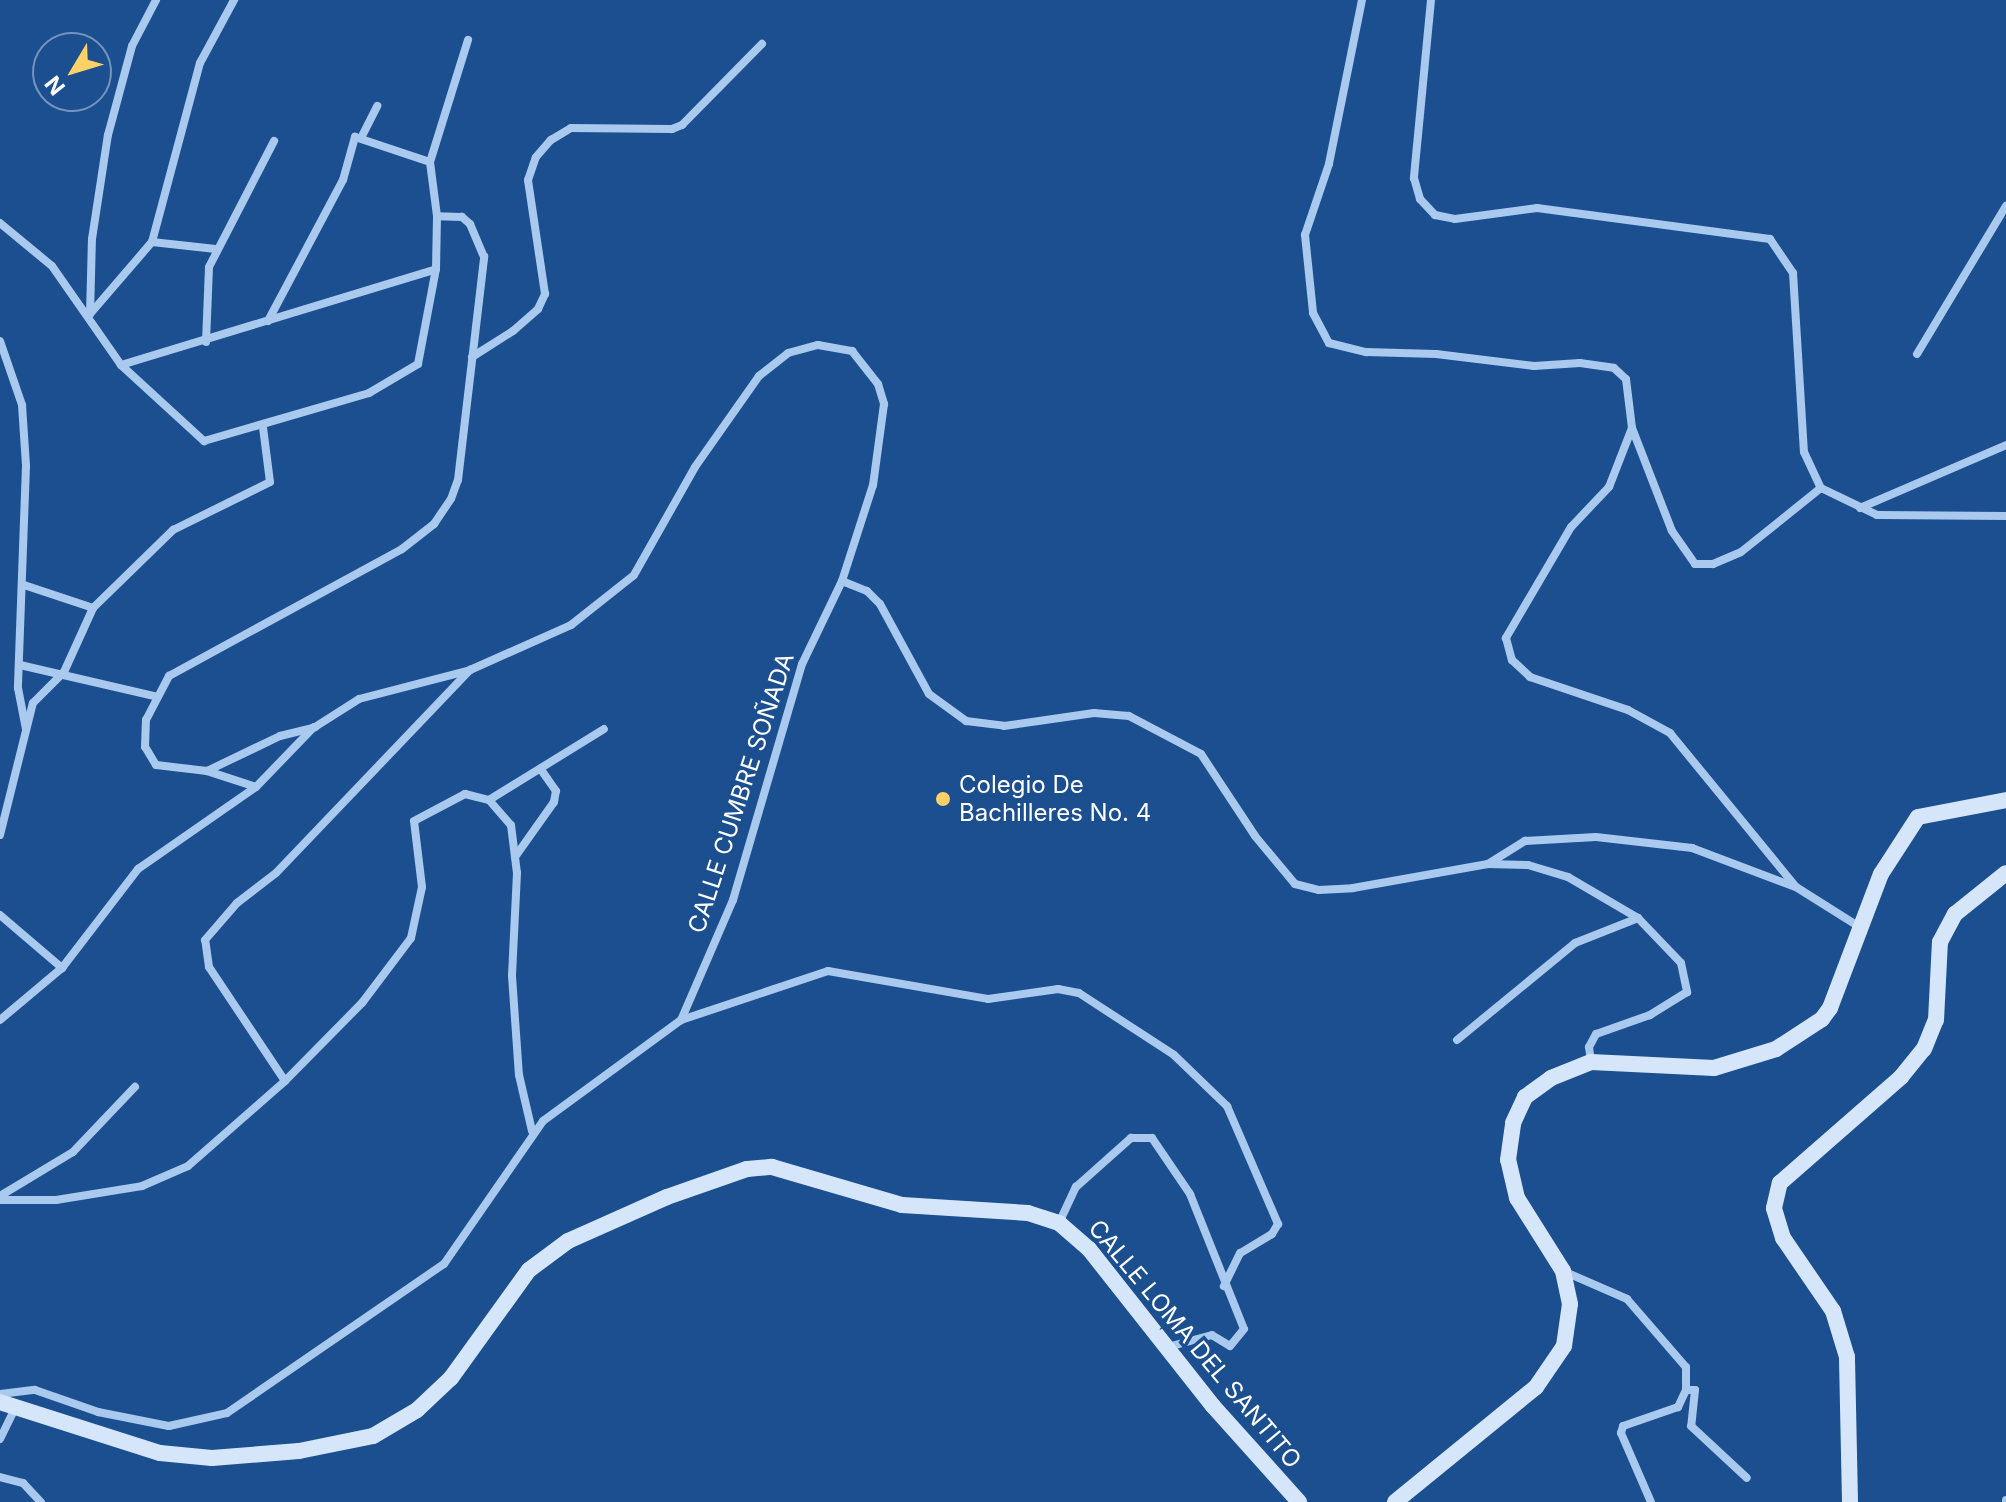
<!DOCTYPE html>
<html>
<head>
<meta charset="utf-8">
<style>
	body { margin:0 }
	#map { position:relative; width:2006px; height:1502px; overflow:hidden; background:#1b4f8f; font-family:Inter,sans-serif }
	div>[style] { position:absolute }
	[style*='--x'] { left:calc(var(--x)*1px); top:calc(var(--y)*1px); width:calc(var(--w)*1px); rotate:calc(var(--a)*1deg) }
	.street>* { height:8px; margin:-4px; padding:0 4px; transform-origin:4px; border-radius:4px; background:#a9c9ee }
	.secondary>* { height:16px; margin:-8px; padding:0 8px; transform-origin:8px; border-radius:8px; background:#d6e6fa }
	.dots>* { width:22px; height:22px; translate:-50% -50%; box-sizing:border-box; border:4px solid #1b4f8f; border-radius:50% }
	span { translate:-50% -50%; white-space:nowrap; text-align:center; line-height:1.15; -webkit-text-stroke:7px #1b4f8f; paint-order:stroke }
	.poi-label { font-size:24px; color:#fff }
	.left { translate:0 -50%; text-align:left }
	.street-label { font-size:24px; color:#fff }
	.north { position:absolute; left:32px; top:32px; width:80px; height:80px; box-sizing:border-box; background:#1b4f8f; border:2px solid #7695bc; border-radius:50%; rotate:232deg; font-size:22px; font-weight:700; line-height:32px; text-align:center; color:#fff }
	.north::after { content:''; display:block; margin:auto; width:28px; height:36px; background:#ffd166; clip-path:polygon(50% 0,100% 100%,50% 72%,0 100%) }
</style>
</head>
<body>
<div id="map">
	<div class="street">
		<i style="--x:1362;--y:0;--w:167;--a:101.4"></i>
		<i style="--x:1329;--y:164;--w:75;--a:108.7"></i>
		<i style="--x:1305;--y:235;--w:78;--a:84.1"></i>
		<i style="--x:1313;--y:313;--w:34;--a:62"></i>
		<i style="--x:1329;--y:343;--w:38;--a:14"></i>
		<i style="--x:1366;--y:352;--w:70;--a:1.6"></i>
		<i style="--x:1436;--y:354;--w:99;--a:7"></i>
		<i style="--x:1534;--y:366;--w:46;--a:-3.7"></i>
		<i style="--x:1580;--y:363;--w:34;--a:8"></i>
		<i style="--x:1614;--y:368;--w:16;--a:43"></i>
		<i style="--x:1626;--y:379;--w:49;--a:83"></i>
		<i style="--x:1632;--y:428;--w:63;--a:111.3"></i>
		<i style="--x:1609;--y:487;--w:55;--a:133.5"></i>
		<i style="--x:1571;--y:527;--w:129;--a:120.4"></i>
		<i style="--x:1506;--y:638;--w:23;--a:75"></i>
		<i style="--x:1512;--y:660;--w:25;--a:43"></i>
		<i style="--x:1530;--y:677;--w:103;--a:18.6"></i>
		<i style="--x:1628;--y:710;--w:48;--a:28.7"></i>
		<i style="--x:1670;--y:733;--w:199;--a:50.7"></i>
		<i style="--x:1796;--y:887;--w:73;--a:32.2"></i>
		<i style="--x:1431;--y:0;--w:179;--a:95.5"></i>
		<i style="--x:1414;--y:178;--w:22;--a:74"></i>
		<i style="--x:1420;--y:199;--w:22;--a:47"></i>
		<i style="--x:1435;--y:215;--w:20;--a:11"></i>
		<i style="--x:1455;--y:219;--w:83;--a:-7.6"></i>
		<i style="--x:1537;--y:208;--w:235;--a:7.6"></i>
		<i style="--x:1770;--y:239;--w:41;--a:55.9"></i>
		<i style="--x:1793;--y:273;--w:179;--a:86.5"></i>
		<i style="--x:1804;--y:452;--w:40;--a:65"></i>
		<i style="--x:1821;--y:488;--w:62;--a:25.7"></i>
		<i style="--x:1877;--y:515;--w:129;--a:0.4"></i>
		<i style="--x:361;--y:138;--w:36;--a:-63"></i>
		<i style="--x:0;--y:223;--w:67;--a:39.6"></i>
		<i style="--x:52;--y:266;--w:121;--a:55.1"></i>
		<i style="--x:121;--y:365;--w:113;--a:42.5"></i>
		<i style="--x:204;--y:441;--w:172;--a:-16.2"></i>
		<i style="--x:369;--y:393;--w:57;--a:-30.6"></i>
		<i style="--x:418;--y:364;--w:97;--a:-79.3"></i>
		<i style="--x:436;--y:269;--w:53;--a:-88.9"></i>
		<i style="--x:437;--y:216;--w:54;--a:-97.4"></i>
		<i style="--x:430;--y:162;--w:128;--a:-72.7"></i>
		<i style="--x:152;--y:242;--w:64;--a:6.2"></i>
		<i style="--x:90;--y:314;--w:95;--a:-49.3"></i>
		<i style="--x:152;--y:242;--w:185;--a:-75"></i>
		<i style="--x:200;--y:63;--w:72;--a:-61.6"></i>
		<i style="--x:90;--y:314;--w:75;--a:-88.5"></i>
		<i style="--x:92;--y:239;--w:105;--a:-81.3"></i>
		<i style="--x:108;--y:135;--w:92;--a:-74.9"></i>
		<i style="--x:132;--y:46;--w:52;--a:-62.4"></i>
		<i style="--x:268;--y:321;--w:160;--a:-62"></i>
		<i style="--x:343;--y:180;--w:45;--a:-74.4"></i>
		<i style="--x:355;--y:137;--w:79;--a:18.4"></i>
		<i style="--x:0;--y:341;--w:68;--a:71"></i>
		<i style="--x:22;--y:405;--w:61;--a:86.2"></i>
		<i style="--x:26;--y:466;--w:222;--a:92.1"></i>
		<i style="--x:18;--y:688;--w:42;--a:79"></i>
		<i style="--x:206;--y:342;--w:75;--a:-87.7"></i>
		<i style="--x:209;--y:267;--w:142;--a:-62.7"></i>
		<i style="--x:1917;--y:354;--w:173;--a:-59"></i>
		<i style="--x:472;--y:357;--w:49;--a:-32.4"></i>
		<i style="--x:513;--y:331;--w:33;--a:-41"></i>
		<i style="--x:538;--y:309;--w:17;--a:-65"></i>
		<i style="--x:545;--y:294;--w:115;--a:-98.5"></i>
		<i style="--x:528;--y:180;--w:24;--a:-71"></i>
		<i style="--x:536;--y:157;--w:23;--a:-49"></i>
		<i style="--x:551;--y:140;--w:23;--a:-31"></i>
		<i style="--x:571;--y:128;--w:101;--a:0.6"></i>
		<i style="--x:672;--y:129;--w:11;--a:-22"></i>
		<i style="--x:682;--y:125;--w:114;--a:-45.4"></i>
		<i style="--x:121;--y:365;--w:329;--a:-16.9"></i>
		<i style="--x:1632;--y:428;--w:110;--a:68.8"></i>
		<i style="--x:1672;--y:531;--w:40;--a:55.1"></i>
		<i style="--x:1695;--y:564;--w:18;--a:0"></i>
		<i style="--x:1713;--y:564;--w:30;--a:-23"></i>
		<i style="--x:1741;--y:552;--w:102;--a:-38.7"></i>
		<i style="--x:1860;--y:508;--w:159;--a:-23.3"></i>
		<i style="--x:842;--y:581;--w:27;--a:22"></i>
		<i style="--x:867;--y:591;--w:18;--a:45"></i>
		<i style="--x:880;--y:604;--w:102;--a:61.4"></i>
		<i style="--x:929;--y:694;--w:46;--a:36.1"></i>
		<i style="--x:966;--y:721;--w:38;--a:7"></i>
		<i style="--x:1004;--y:726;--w:91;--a:-8.2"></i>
		<i style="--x:1094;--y:713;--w:35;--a:5"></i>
		<i style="--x:1129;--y:716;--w:81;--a:27.8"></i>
		<i style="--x:1201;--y:754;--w:98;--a:56.6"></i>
		<i style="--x:1255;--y:836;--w:62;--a:50.2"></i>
		<i style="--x:1295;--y:884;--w:25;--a:14"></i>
		<i style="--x:1319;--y:890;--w:34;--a:-3"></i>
		<i style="--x:1353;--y:888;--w:137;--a:-10.1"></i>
		<i style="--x:1488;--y:864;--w:40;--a:1.4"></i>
		<i style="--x:1528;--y:865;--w:42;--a:16.7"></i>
		<i style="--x:1568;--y:877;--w:81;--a:30.4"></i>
		<i style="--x:1638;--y:918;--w:62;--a:46.3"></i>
		<i style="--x:1681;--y:963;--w:30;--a:78"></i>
		<i style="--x:1687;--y:992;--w:44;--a:148.1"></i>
		<i style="--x:1650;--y:1015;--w:57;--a:160.6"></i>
		<i style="--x:1596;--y:1034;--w:15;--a:118"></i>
		<i style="--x:1589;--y:1047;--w:15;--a:82"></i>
		<i style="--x:24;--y:585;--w:73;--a:18.4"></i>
		<i style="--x:20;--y:665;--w:138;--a:13"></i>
		<i style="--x:207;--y:771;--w:81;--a:-25.6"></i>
		<i style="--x:280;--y:736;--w:36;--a:-14"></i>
		<i style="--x:315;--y:727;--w:52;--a:-32.5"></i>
		<i style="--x:359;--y:699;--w:115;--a:-14.6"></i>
		<i style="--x:470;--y:670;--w:111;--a:-24"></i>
		<i style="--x:571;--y:625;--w:80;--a:-38.4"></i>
		<i style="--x:634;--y:575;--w:124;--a:-60.5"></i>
		<i style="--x:695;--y:467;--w:111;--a:-54.9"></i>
		<i style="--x:759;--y:376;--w:37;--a:-38"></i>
		<i style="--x:788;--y:353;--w:31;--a:-15"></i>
		<i style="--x:818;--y:345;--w:35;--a:10"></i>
		<i style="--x:852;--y:351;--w:42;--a:51.8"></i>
		<i style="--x:878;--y:384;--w:21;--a:73"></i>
		<i style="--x:884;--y:404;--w:82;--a:97.7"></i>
		<i style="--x:873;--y:485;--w:101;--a:107.9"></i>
		<i style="--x:842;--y:581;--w:92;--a:115.7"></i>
		<i style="--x:802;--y:664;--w:246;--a:106.3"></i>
		<i style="--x:733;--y:900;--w:131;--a:113.4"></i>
		<i style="--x:256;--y:787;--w:52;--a:-161.9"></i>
		<i style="--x:207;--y:771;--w:51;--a:-173.3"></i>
		<i style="--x:156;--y:765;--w:21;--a:-121"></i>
		<i style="--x:145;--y:747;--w:27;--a:-88"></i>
		<i style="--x:146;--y:720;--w:50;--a:-62.4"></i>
		<i style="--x:169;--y:676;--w:265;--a:-28.6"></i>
		<i style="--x:402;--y:549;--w:41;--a:-38"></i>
		<i style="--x:434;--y:524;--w:30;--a:-56"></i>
		<i style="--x:451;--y:499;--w:20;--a:-70"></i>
		<i style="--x:458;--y:480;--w:225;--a:-83.3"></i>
		<i style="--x:484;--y:257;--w:36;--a:-113"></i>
		<i style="--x:470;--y:224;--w:11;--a:-139"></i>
		<i style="--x:462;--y:217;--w:25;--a:-178"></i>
		<i style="--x:489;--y:800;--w:135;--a:-31.7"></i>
		<i style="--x:0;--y:835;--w:136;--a:-76"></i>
		<i style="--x:33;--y:703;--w:44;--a:-45"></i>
		<i style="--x:64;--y:672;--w:70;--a:-65.6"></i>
		<i style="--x:93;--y:608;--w:112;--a:-44.3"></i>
		<i style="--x:173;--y:530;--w:108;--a:-26.3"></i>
		<i style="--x:270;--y:482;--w:55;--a:-97.3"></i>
		<i style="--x:515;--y:857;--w:67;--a:-54.7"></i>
		<i style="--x:554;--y:802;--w:11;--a:-80"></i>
		<i style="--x:556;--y:791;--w:24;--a:-125"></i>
		<i style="--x:1488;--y:864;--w:44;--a:-31.9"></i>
		<i style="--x:1525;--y:841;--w:71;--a:-3.2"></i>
		<i style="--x:1596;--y:837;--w:97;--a:6.5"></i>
		<i style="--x:1692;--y:848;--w:110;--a:20.7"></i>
		<i style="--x:0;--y:915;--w:82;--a:40.5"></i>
		<i style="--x:0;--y:1020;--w:81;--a:-40"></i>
		<i style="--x:62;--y:968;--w:125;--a:-52.5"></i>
		<i style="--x:138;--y:869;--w:144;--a:-34.8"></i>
		<i style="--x:256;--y:787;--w:83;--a:-46"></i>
		<i style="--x:1457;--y:1040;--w:153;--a:-39.4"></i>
		<i style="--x:1575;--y:943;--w:68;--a:-21.6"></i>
		<i style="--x:285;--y:1081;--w:137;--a:-123.7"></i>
		<i style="--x:209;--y:967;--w:27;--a:-98"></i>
		<i style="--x:205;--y:940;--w:49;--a:-49.1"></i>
		<i style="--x:237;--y:903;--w:49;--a:-37.6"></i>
		<i style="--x:276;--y:873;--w:281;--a:-46.3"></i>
		<i style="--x:0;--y:1196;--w:85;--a:-31.1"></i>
		<i style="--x:73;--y:1152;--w:90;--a:-46.4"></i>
		<i style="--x:0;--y:1200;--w:56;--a:0"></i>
		<i style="--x:56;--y:1200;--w:87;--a:-9.2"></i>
		<i style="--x:142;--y:1186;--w:50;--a:-23.5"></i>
		<i style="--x:188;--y:1166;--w:129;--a:-41.2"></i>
		<i style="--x:285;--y:1081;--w:110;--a:-45.4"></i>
		<i style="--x:362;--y:1003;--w:81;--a:-53"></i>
		<i style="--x:411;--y:938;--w:52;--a:-77.8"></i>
		<i style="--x:422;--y:887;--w:66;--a:-96.9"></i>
		<i style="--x:414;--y:821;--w:58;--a:-27.9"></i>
		<i style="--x:465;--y:794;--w:25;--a:14"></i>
		<i style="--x:489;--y:800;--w:33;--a:49"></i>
		<i style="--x:511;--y:825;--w:48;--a:82.9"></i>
		<i style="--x:517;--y:873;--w:103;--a:92.8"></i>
		<i style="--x:512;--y:976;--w:99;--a:86"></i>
		<i style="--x:519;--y:1075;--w:57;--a:76.9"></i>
		<i style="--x:1059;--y:1223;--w:40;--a:-65"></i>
		<i style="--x:1076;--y:1187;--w:74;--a:-41.7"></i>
		<i style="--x:1131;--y:1138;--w:21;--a:0"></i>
		<i style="--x:1152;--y:1138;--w:68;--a:55.8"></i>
		<i style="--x:1190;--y:1194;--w:145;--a:68.2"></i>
		<i style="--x:1244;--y:1329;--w:22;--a:129"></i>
		<i style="--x:1230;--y:1346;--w:21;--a:-149"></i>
		<i style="--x:1212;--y:1335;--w:46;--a:164.7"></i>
		<i style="--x:1563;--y:1271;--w:70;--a:23.6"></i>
		<i style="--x:1627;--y:1299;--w:90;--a:49.1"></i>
		<i style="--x:1686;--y:1367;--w:23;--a:90"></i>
		<i style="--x:1686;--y:1390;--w:19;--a:115"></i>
		<i style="--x:1678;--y:1407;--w:58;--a:160.9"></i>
		<i style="--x:1623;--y:1426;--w:7;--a:106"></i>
		<i style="--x:1621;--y:1433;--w:75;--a:66.5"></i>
		<i style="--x:1686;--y:1390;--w:9;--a:0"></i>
		<i style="--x:1695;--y:1390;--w:36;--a:96"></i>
		<i style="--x:1691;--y:1426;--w:76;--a:42.9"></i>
		<i style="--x:0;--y:1394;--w:35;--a:-7"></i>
		<i style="--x:35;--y:1390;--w:67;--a:19.2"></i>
		<i style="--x:98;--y:1412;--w:72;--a:11.2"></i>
		<i style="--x:169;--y:1426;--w:59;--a:-12.6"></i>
		<i style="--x:227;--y:1413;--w:263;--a:-34.5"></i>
		<i style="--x:444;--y:1264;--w:174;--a:-55.3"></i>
		<i style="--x:543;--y:1121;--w:171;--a:-36.2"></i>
		<i style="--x:681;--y:1020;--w:155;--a:-18.4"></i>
		<i style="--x:828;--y:971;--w:162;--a:9.9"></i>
		<i style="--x:988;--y:999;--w:71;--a:-8.1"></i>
		<i style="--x:1058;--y:989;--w:21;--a:11"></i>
		<i style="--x:1079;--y:993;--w:113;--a:33.1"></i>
		<i style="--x:1174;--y:1055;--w:74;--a:43.9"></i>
		<i style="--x:1227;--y:1106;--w:129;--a:66.6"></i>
		<i style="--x:1278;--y:1224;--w:12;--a:121"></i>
		<i style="--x:1272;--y:1234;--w:37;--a:149"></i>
		<i style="--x:1240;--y:1253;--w:37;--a:116"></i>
		<i style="--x:0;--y:1439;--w:34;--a:-64"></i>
		<i style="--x:0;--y:1477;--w:24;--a:15"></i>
		<i style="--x:23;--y:1483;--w:26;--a:47"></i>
		<i style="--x:2006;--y:1502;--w:2;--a:-90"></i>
	</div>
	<div class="secondary">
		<i style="--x:0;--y:1402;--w:168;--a:17.7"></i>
		<i style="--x:160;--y:1453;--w:52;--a:5.5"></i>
		<i style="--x:212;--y:1458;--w:87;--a:-4.6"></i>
		<i style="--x:299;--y:1451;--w:76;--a:-11.5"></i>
		<i style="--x:373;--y:1436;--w:51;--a:-30.6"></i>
		<i style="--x:417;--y:1410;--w:47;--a:-43.3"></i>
		<i style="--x:451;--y:1378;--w:133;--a:-54.2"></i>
		<i style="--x:529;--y:1270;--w:49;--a:-36.6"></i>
		<i style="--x:568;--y:1241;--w:108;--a:-24"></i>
		<i style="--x:667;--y:1197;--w:85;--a:-19.3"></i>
		<i style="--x:747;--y:1169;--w:25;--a:-5"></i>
		<i style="--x:772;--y:1167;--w:135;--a:16.3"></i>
		<i style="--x:902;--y:1205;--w:126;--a:3.6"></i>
		<i style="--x:1028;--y:1213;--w:33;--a:18"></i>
		<i style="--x:1059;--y:1223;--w:40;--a:41"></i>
		<i style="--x:1089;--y:1249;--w:200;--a:51.7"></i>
		<i style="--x:1213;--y:1406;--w:129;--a:48.1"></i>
		<i style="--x:1395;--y:1502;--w:182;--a:-39.2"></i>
		<i style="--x:1536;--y:1387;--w:50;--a:-55.7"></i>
		<i style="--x:1564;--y:1346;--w:42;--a:-81.9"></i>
		<i style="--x:1570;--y:1304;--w:34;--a:-102"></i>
		<i style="--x:1563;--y:1271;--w:86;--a:-122.2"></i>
		<i style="--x:1517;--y:1198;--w:39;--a:-103"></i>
		<i style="--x:1508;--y:1160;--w:37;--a:-82"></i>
		<i style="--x:1513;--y:1123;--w:29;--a:-65"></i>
		<i style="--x:1525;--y:1097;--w:32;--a:-36"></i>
		<i style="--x:1551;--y:1078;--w:43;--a:-21.8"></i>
		<i style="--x:1591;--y:1062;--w:123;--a:2.8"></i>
		<i style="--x:1714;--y:1068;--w:65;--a:-17"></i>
		<i style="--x:1776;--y:1049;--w:55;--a:-33.1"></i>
		<i style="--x:1822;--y:1019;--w:14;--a:-54"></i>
		<i style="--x:1830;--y:1008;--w:143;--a:-69.2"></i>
		<i style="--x:1881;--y:874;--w:68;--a:-57"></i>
		<i style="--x:1918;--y:817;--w:90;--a:-10.9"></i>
		<i style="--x:1850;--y:1502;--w:145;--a:-91.2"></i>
		<i style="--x:1847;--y:1357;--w:48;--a:-106.9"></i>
		<i style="--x:1833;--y:1311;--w:88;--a:-124.4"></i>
		<i style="--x:1783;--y:1238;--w:31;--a:-107"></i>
		<i style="--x:1774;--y:1208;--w:26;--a:-77"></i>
		<i style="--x:1780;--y:1183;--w:161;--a:-41.2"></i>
		<i style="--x:1901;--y:1077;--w:36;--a:-51"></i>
		<i style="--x:1924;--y:1049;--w:31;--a:-68"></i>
		<i style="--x:1936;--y:1020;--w:78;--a:-87.1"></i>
		<i style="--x:1940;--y:942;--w:32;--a:-62"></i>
		<i style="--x:1955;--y:914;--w:65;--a:-38.8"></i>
	</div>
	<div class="dots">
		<i style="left:943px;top:799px;background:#ffd166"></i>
	</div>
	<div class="poi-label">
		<span class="left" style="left:959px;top:799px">Colegio De<br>Bachilleres No. 4</span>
	</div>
	<div class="street-label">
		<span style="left:741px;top:793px;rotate:-72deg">CALLE CUMBRE SOÑADA</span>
		<span style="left:1195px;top:1344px;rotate:50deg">CALLE LOMA DEL SANTITO</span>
	</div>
	<div class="north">N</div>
</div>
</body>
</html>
